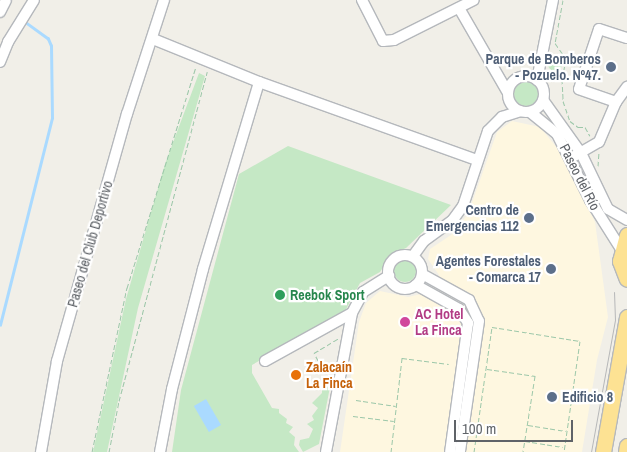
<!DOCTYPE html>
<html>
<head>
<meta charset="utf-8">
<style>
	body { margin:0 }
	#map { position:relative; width:627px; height:452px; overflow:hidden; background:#f1efe8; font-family:"Archivo Narrow",sans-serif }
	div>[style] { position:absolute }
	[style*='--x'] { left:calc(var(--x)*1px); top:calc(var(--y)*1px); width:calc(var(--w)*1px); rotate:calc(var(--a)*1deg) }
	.commercial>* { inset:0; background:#fef7e0 }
	.green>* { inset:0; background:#c5e8c5 }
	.round { border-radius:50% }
	.water>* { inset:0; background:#aadaff; transform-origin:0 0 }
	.stream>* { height:2.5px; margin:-1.25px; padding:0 1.25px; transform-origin:1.25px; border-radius:1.25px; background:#aadaff }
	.path>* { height:1px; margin-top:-0.5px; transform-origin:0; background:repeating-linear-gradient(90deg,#9cc7a9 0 5px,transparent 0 7.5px) }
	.roads { filter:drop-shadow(1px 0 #b5b8bc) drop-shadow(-1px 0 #b5b8bc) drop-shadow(0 1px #b5b8bc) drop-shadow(0 -1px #b5b8bc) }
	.minor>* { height:10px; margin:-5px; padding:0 5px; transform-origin:5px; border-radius:5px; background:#fff }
	.minor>.ring { margin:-5px; padding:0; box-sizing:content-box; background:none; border:10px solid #fff; border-radius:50% }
	.highway>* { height:15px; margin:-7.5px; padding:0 7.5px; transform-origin:7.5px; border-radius:7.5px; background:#fde293 }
	.tram>* { height:1px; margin:-0.5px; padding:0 0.5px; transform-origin:0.5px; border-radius:0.5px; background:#b6b7b8 }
	.dots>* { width:14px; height:14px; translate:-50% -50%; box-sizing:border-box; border:2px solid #fff; border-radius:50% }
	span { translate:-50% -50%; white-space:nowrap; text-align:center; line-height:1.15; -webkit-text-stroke:4.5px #fff; paint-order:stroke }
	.service-label { font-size:14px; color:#4e5e75; font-weight:700 }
	.right { translate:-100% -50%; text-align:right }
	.left { translate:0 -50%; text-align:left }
	.street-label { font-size:14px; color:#5f6368 }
	.leisure-label { font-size:14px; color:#27864d; font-weight:700 }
	.hotel-label { font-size:14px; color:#b23c85; font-weight:700 }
	.food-label { font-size:14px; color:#c56008; font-weight:700 }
	.scale { position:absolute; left:454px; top:420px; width:119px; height:22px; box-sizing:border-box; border:2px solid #5f6368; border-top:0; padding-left:6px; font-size:15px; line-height:18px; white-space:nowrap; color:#5f6368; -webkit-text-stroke:4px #fff; paint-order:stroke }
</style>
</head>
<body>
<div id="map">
	<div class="commercial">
		<i style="clip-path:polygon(512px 121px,540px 127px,562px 154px,595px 222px,608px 317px,597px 360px,582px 452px,340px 452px,359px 322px,366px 303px,380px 291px,408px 297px,430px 292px,439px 275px,428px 259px,430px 249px,451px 235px,468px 214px,497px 132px)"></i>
	</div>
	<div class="green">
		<i class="round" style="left:548px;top:57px;width:14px;height:14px"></i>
		<i style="clip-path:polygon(199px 73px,205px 76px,138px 308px,107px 452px,93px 452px,126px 299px,165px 164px)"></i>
		<i class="round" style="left:514px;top:82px;width:24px;height:24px"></i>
		<i style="clip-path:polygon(288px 146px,451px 205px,406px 248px,392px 254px,380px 272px,360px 283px,344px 313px,252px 365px,252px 373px,272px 408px,279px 409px,279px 413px,287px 419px,286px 423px,293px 427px,289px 432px,295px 437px,294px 445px,299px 452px,172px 452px,181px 390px,239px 174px)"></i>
		<i class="round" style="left:394px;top:260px;width:22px;height:22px"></i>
		<i style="clip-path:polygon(322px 387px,330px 387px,319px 444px,303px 452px,299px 445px,300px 440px,309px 438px,313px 429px,307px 424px,314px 420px,312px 416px,318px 408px,312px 403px,322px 393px)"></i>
	</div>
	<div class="water">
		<i style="left:206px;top:399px;width:30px;height:14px;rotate:60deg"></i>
	</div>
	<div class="stream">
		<i style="--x:0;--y:325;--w:213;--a:-75.9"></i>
		<i style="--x:52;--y:118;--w:72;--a:-90.8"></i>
		<i style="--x:51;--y:46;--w:8;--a:-113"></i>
		<i style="--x:48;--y:39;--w:27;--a:-144"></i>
	</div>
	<div class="path">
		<i style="--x:563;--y:0;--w:44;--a:100.5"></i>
		<i style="--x:555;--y:43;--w:19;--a:55"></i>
		<i style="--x:566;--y:59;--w:20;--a:101"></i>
		<i style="--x:562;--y:79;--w:22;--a:87"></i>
		<i style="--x:563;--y:101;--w:21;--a:71"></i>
		<i style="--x:570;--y:121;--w:10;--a:37"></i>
		<i style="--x:578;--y:127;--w:7;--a:0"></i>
		<i style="--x:585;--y:127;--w:10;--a:61"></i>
		<i style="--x:598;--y:166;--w:13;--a:-86"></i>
		<i style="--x:487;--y:369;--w:49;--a:8.3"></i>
		<i style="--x:535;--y:376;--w:77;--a:99"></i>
		<i style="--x:325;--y:384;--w:6;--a:-45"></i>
		<i style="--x:329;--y:380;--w:31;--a:-119"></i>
		<i style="--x:314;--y:353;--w:29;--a:-31"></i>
		<i style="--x:356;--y:400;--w:40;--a:8.5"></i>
		<i style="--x:353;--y:416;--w:41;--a:7"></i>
		<i style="--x:528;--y:425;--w:38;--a:9"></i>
		<i style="--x:525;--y:441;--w:38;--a:9"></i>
		<i style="--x:92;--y:452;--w:168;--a:-78"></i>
		<i style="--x:127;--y:288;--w:232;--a:-72.7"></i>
		<i style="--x:109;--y:452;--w:52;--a:-78.9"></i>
		<i style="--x:119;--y:401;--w:341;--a:-75"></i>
		<i style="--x:391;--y:452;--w:95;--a:-83.3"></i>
		<i style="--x:402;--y:358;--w:47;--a:7.3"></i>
		<i style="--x:474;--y:452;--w:126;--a:-81.8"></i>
		<i style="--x:492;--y:327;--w:89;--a:9"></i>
		<i style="--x:580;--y:341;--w:112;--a:98.2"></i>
	</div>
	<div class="roads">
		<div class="minor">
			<i style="--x:362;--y:0;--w:46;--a:62.9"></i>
			<i style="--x:383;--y:41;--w:11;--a:-5"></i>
			<i style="--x:394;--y:40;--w:89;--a:-26.6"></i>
			<i style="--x:459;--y:8;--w:96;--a:60"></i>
			<i style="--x:0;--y:12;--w:13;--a:-63"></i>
			<i style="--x:153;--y:39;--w:114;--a:22.1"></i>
			<i style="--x:259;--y:82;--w:232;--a:19.7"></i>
			<i style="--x:0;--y:62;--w:22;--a:-68"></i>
			<i style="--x:8;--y:42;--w:49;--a:-58.2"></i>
			<i class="ring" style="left:508px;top:76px;width:26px;height:26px"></i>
			<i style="--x:537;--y:80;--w:82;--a:-78.7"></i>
			<i style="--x:543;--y:100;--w:65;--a:54.4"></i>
			<i style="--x:581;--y:153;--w:62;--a:64.3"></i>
			<i style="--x:608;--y:209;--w:22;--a:30"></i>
			<i style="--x:616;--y:102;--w:19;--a:-54"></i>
			<i style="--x:530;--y:112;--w:35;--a:39"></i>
			<i style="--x:557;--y:134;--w:74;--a:63.4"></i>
			<i style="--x:590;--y:200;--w:58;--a:57.7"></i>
			<i style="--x:571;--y:158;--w:32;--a:-30"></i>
			<i style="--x:599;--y:142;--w:43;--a:-67"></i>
			<i style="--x:616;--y:102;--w:39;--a:-161"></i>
			<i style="--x:579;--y:89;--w:63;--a:-71.6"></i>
			<i style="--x:599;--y:29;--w:29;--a:18"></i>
			<i class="ring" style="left:388px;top:255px;width:24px;height:24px"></i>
			<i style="--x:413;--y:256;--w:19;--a:-54"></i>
			<i style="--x:424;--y:241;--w:34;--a:-36"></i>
			<i style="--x:452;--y:221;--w:19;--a:-54"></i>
			<i style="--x:463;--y:206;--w:79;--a:-71.6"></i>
			<i style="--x:488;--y:131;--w:20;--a:-45"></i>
			<i style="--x:502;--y:117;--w:19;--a:-18"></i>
			<i style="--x:422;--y:274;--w:54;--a:29"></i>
			<i style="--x:469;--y:300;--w:23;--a:65"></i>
			<i style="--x:479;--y:321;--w:132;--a:98.3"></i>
			<i style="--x:416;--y:285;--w:49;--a:29.2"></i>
			<i style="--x:459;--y:309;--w:17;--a:57"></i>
			<i style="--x:468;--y:323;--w:130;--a:97.9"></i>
			<i style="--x:265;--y:361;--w:99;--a:-28.9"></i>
			<i style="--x:41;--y:452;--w:92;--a:-80"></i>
			<i style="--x:57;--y:361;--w:257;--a:-74.2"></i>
			<i style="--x:127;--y:114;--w:120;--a:-72"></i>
			<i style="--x:160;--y:452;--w:64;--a:-79.2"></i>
			<i style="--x:172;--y:389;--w:124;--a:-75.5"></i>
			<i style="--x:203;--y:269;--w:195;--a:-73.3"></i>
			<i style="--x:326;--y:452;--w:141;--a:-79.4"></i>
			<i style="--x:352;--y:313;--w:24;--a:-62"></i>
			<i style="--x:363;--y:292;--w:31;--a:-32"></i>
		</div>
		<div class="highway">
			<i style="--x:627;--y:235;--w:27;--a:105"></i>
			<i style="--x:620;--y:261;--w:19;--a:69"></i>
			<i style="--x:603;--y:452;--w:137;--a:-79.9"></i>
			<i style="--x:626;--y:452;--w:6;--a:-81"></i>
		</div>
	</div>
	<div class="tram">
		<i style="--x:591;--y:452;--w:134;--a:-79.7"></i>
		<i style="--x:615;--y:320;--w:28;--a:-92"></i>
	</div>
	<div class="dots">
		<i style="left:611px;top:67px;background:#5c6f8a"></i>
		<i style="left:529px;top:218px;background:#5c6f8a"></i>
		<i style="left:551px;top:269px;background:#5c6f8a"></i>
		<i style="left:280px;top:295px;background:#2e9e5b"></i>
		<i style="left:405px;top:322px;background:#d1479c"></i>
		<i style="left:296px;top:375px;background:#e8710a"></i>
		<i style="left:552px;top:397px;background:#5c6f8a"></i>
	</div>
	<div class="service-label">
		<span class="right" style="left:601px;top:67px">Parque de Bomberos<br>- Pozuelo. Nº47.</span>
		<span class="right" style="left:519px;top:218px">Centro de<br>Emergencias 112</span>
		<span class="right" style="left:541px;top:269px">Agentes Forestales<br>- Comarca 17</span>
		<span class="left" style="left:562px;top:397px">Edificio 8</span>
	</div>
	<div class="street-label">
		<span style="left:580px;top:177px;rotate:63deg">Paseo del Río</span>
		<span style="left:90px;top:244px;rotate:-74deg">Paseo del Club Deportivo</span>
	</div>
	<div class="leisure-label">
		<span class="left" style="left:290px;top:295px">Reebok Sport</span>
	</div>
	<div class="hotel-label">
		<span class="left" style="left:415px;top:322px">AC Hotel<br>La Finca</span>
	</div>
	<div class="food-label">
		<span class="left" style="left:306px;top:375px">Zalacaín<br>La Finca</span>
	</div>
	<div class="scale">100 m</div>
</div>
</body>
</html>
